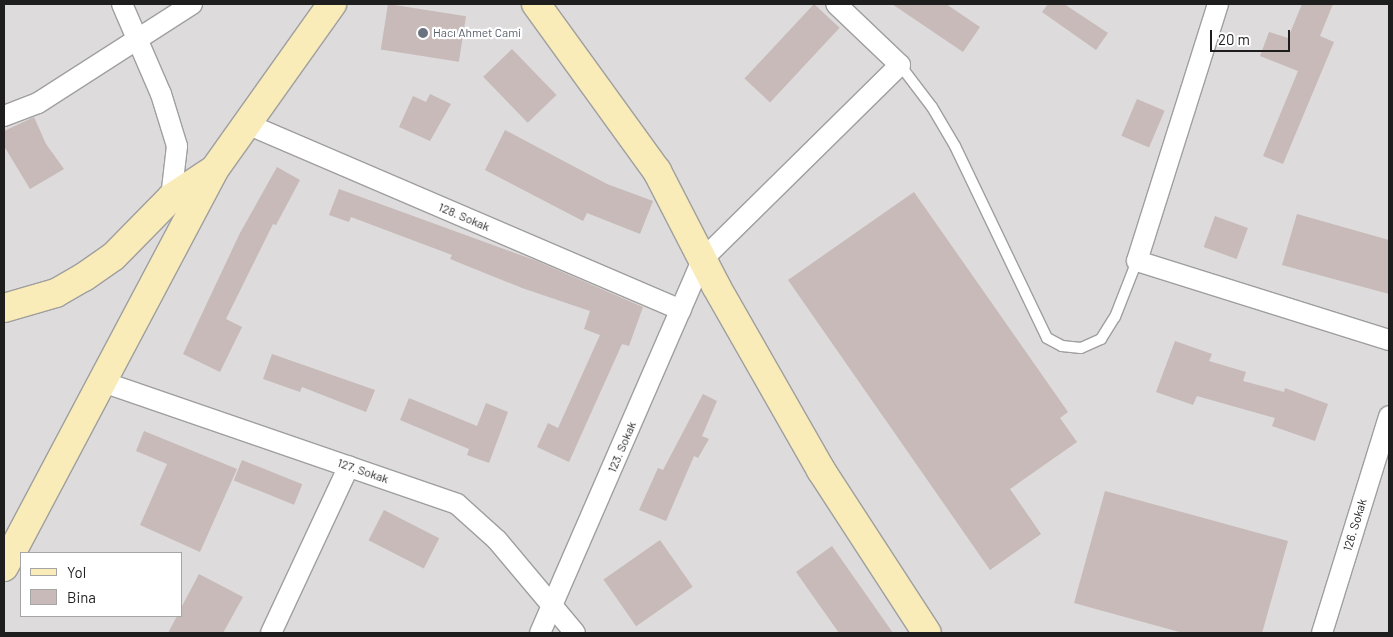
<!DOCTYPE html>
<html>
<head>
<meta charset="utf-8">
<style>
	body { margin:0 }
	#map { position:relative; width:1393px; height:637px; overflow:hidden; background:#efe9e5; font-family:Barlow,sans-serif }
	div>[style] { position:absolute }
	[style*='--x'] { left:calc(var(--x)*1px); top:calc(var(--y)*1px); width:calc(var(--w)*1px); rotate:calc(var(--a)*1deg) }
	.residential>* { inset:0; background:#dddbdc }
	.building>* { inset:0; background:#c7bab8; transform-origin:0 0 }
	.roads { filter:drop-shadow(1px 0 #9f9f9f) drop-shadow(-1px 0 #9f9f9f) drop-shadow(0 1px #9f9f9f) drop-shadow(0 -1px #9f9f9f) }
	.lane>* { height:10px; margin:-5px; padding:0 5px; transform-origin:5px; border-radius:5px; background:#fff }
	.street>* { height:20px; margin:-10px; padding:0 10px; transform-origin:10px; border-radius:10px; background:#fff }
	.secondary>* { height:28px; margin:-14px; padding:0 14px; transform-origin:14px; border-radius:14px; background:#f9ecb9 }
	.dots>* { width:14px; height:14px; translate:-50% -50%; box-sizing:border-box; border:2px solid #fff; border-radius:50% }
	span { translate:-50% -50%; white-space:nowrap; text-align:center; line-height:1.15; -webkit-text-stroke:4.5px #fff; paint-order:stroke }
	.worship-label { font-size:12px; color:#5b616d }
	.left { translate:0 -50%; text-align:left }
	.street-label { font-size:12px; color:#1e1e1e }
	.frame { position:absolute; inset:0; border:5px solid #1e1e1e; pointer-events:none }
	.legend { position:absolute; left:20px; top:552px; width:162px; height:65px; box-sizing:border-box; background:#fff; border:1px solid #a5a5a5; margin:0; padding:6px 9px; list-style:none; font-size:15px; color:#1e1e1e }
	.legend li { display:flex; align-items:center; gap:10px; height:25px }
	.legend b { width:25px; border:1px solid #a5a5a5 }
	.scale { position:absolute; left:1210px; top:30px; width:80px; height:22px; box-sizing:border-box; border:2px solid #1e1e1e; border-top:0; padding-left:6px; font-size:15px; line-height:18px; white-space:nowrap; color:#1e1e1e; -webkit-text-stroke:4px #fff; paint-order:stroke }
</style>
</head>
<body>
<div id="map">
	<div class="residential">
		<i style="clip-path:polygon(evenodd,4px 4px,1389px 4px,1389px 633px,4px 633px,4px 4px,21px 553px,181px 553px,181px 616px,21px 616px,21px 553px)"></i>
	</div>
	<div class="building">
		<i style="left:388px;top:4px;width:79px;height:46px;rotate:9deg"></i>
		<i style="left:814px;top:4px;width:35px;height:102px;rotate:43deg"></i>
		<i style="clip-path:polygon(892px 4px,946px 4px,980px 27px,963px 52px)"></i>
		<i style="clip-path:polygon(1048px 4px,1064px 4px,1108px 33px,1096px 50px,1042px 12px)"></i>
		<i style="clip-path:polygon(1302px 4px,1333px 4px,1320px 36px,1334px 42px,1283px 164px,1263px 156px,1298px 71px,1260px 56px,1269px 32px,1288px 38px)"></i>
		<i style="left:512px;top:49px;width:64px;height:40px;rotate:46deg"></i>
		<i style="clip-path:polygon(430px 94px,451px 104px,430px 141px,399px 127px,413px 96px,426px 102px)"></i>
		<i style="left:1137px;top:99px;width:30px;height:40px;rotate:23deg"></i>
		<i style="clip-path:polygon(34px 117px,46px 144px,64px 169px,30px 189px,4px 146px,4px 131px)"></i>
		<i style="clip-path:polygon(505px 130px,607px 184px,653px 201px,640px 234px,587px 213px,583px 221px,485px 170px)"></i>
		<i style="clip-path:polygon(277px 167px,300px 180px,276px 225px,273px 224px,226px 319px,242px 327px,220px 372px,183px 354px,240px 233px)"></i>
		<i style="clip-path:polygon(339px 189px,537px 261px,643px 307px,629px 346px,622px 344px,569px 462px,537px 447px,548px 423px,558px 428px,600px 335px,584px 329px,590px 311px,522px 288px,450px 259px,452px 255px,351px 217px,349px 222px,329px 215px)"></i>
		<i style="clip-path:polygon(914px 192px,1068px 412px,1060px 418px,1077px 442px,1010px 489px,1041px 534px,990px 570px,788px 280px)"></i>
		<i style="clip-path:polygon(1297px 214px,1389px 240px,1389px 294px,1282px 265px)"></i>
		<i style="left:1215px;top:216px;width:35px;height:33px;rotate:20deg"></i>
		<i style="clip-path:polygon(1175px 341px,1212px 354px,1209px 361px,1246px 372px,1243px 381px,1284px 392px,1285px 388px,1328px 404px,1315px 441px,1272px 426px,1275px 418px,1197px 396px,1193px 405px,1156px 392px)"></i>
		<i style="clip-path:polygon(272px 354px,375px 390px,366px 412px,302px 387px,300px 392px,263px 379px)"></i>
		<i style="clip-path:polygon(703px 394px,717px 401px,702px 436px,709px 439px,698px 458px,694px 456px,666px 521px,639px 510px,658px 468px,663px 470px)"></i>
		<i style="clip-path:polygon(409px 398px,477px 426px,486px 403px,508px 412px,489px 463px,467px 455px,469px 449px,400px 420px)"></i>
		<i style="clip-path:polygon(144px 431px,237px 469px,200px 552px,140px 525px,167px 464px,136px 451px)"></i>
		<i style="left:242px;top:460px;width:65px;height:22px;rotate:22deg"></i>
		<i style="clip-path:polygon(1105px 491px,1288px 541px,1262px 633px,1183px 633px,1074px 603px)"></i>
		<i style="left:384px;top:510px;width:62px;height:34px;rotate:27deg"></i>
		<i style="left:660px;top:540px;width:57px;height:69px;rotate:55deg"></i>
		<i style="clip-path:polygon(832px 546px,893px 633px,839px 633px,796px 572px)"></i>
		<i style="clip-path:polygon(199px 574px,243px 597px,223px 633px,168px 633px,177px 616px,181px 616px,181px 608px)"></i>
	</div>
	<div class="roads">
		<div class="lane">
			<i style="--x:900;--y:65;--w:53;--a:52.7"></i>
			<i style="--x:932;--y:107;--w:45;--a:59.5"></i>
			<i style="--x:955;--y:146;--w:213;--a:64.4"></i>
			<i style="--x:1047;--y:338;--w:17;--a:28"></i>
			<i style="--x:1062;--y:346;--w:19;--a:6"></i>
			<i style="--x:1081;--y:348;--w:22;--a:-24"></i>
			<i style="--x:1101;--y:339;--w:26;--a:-58"></i>
			<i style="--x:1115;--y:317;--w:60;--a:-68.6"></i>
		</div>
		<div class="street">
			<i style="--x:122;--y:4;--w:98;--a:66.6"></i>
			<i style="--x:161;--y:94;--w:54;--a:72.9"></i>
			<i style="--x:177;--y:146;--w:52;--a:96.6"></i>
			<i style="--x:1218;--y:4;--w:269;--a:107.5"></i>
			<i style="--x:1137;--y:261;--w:264;--a:17.4"></i>
			<i style="--x:4;--y:116;--w:36;--a:-21"></i>
			<i style="--x:38;--y:103;--w:183;--a:-32.7"></i>
			<i style="--x:247;--y:124;--w:472;--a:23.2"></i>
			<i style="--x:103;--y:382;--w:374;--a:19"></i>
			<i style="--x:457;--y:504;--w:54;--a:42"></i>
			<i style="--x:497;--y:540;--w:121;--a:50"></i>
			<i style="--x:271;--y:633;--w:184;--a:-65"></i>
			<i style="--x:540;--y:633;--w:407;--a:-66.5"></i>
			<i style="--x:702;--y:260;--w:278;--a:-44.6"></i>
			<i style="--x:900;--y:65;--w:88;--a:-136.4"></i>
			<i style="--x:1322;--y:633;--w:227;--a:-72.8"></i>
		</div>
		<div class="secondary">
			<i style="--x:536;--y:4;--w:206;--a:54.1"></i>
			<i style="--x:657;--y:171;--w:129;--a:62.8"></i>
			<i style="--x:716;--y:286;--w:212;--a:60.3"></i>
			<i style="--x:821;--y:470;--w:194;--a:57"></i>
			<i style="--x:4;--y:308;--w:54;--a:-16.1"></i>
			<i style="--x:56;--y:293;--w:32;--a:-30"></i>
			<i style="--x:84;--y:277;--w:35;--a:-35"></i>
			<i style="--x:113;--y:257;--w:83;--a:-45.5"></i>
			<i style="--x:171;--y:198;--w:49;--a:-33.4"></i>
			<i style="--x:4;--y:567;--w:449;--a:-62.1"></i>
			<i style="--x:214;--y:170;--w:204;--a:-54.6"></i>
		</div>
	</div>
	<div class="dots">
		<i style="left:423px;top:33px;background:#6b7280"></i>
	</div>
	<div class="worship-label">
		<span class="left" style="left:433px;top:33px">Hacı Ahmet Cami</span>
	</div>
	<div class="street-label">
		<span style="left:464px;top:217px;rotate:23deg">128. Sokak</span>
		<span style="left:622px;top:447px;rotate:-67deg">123. Sokak</span>
		<span style="left:363px;top:471px;rotate:19deg">127. Sokak</span>
		<span style="left:1355px;top:525px;rotate:-73deg">126. Sokak</span>
	</div>
	<div class="frame"></div>
	<ul class="legend">
	<li><b style="height:6px;background:#f9ecb9"></b>Yol</li>
	<li><b style="height:14px;background:#c7bab8"></b>Bina</li>
	</ul>
	<div class="scale">20 m</div>
</div>
</body>
</html>
